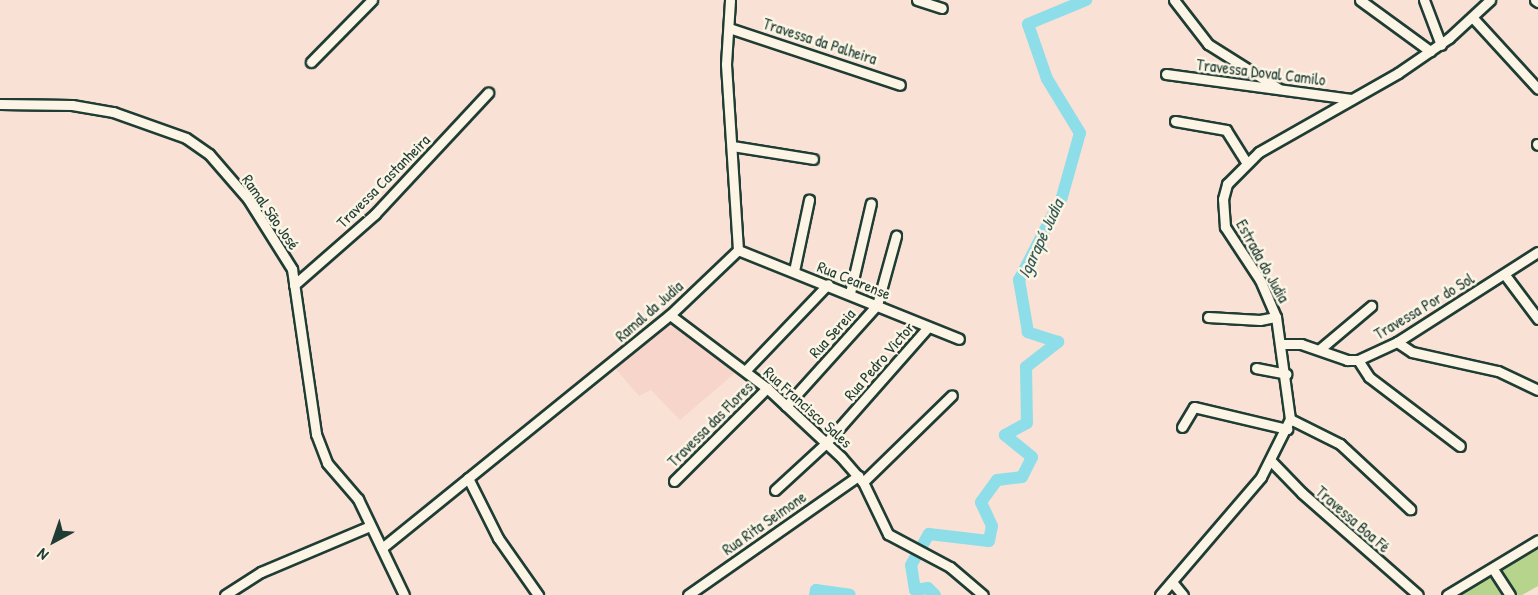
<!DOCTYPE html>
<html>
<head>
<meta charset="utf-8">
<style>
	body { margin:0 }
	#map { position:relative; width:1538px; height:595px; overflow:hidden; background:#f9e2d5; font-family:"Patrick Hand",sans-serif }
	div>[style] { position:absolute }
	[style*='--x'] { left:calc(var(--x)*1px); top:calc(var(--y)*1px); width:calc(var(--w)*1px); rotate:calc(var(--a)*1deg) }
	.built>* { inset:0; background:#f7d5ca }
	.green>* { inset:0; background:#b7d48c }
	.river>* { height:12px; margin:-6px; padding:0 6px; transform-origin:6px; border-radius:6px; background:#8edee9 }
	.roads { filter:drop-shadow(2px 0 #1f3d34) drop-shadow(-2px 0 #1f3d34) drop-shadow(0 2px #1f3d34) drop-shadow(0 -2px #1f3d34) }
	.minor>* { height:9px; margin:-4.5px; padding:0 4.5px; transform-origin:4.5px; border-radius:4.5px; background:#fcf5e5 }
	span { translate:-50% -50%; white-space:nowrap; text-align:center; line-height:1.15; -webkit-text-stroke:5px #fcf5e5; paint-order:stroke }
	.street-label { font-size:16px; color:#1f3d34 }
	.water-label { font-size:18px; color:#355d58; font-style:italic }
	.north { position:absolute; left:24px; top:511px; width:60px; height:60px; -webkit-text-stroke:4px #fcf5e5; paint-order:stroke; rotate:220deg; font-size:16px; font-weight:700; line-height:24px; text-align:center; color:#1f3d34 }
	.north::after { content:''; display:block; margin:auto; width:21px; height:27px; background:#1f3d34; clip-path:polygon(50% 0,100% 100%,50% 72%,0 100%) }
</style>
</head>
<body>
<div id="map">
	<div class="built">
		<i style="clip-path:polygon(671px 320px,735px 373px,680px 420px,651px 390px,639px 396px,614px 367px)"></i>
	</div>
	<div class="green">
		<i style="clip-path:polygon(1538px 546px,1538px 586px,1522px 595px,1456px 595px)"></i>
	</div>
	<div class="river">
		<i style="--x:815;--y:595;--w:5;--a:-79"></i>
		<i style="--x:816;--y:590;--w:34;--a:8"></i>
		<i style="--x:935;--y:595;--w:10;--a:-135"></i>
		<i style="--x:928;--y:588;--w:13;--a:171"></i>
		<i style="--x:915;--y:590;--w:25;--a:-99"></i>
		<i style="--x:911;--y:565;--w:36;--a:-60"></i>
		<i style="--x:929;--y:534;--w:60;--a:6.7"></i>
		<i style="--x:989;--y:541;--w:15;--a:-79"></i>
		<i style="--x:992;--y:526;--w:26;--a:-115"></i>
		<i style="--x:981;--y:502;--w:27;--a:-54"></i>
		<i style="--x:997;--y:480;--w:25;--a:-7"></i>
		<i style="--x:1022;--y:477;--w:22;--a:-63"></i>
		<i style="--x:1032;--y:457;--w:35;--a:-141"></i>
		<i style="--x:1005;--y:435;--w:25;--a:-29"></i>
		<i style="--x:1027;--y:423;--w:56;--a:-91"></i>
		<i style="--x:1026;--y:367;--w:41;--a:-38"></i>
		<i style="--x:1058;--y:342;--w:32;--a:-162"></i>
		<i style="--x:1028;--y:332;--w:53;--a:-99.8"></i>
		<i style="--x:1019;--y:280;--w:93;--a:-62.6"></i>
		<i style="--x:1062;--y:197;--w:66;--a:-74.3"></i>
		<i style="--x:1080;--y:133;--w:63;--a:-121.4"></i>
		<i style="--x:1047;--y:79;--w:58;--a:-109.1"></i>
		<i style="--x:1028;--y:24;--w:63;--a:-22.5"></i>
	</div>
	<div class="roads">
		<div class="minor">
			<i style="--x:917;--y:0;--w:26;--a:18"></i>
			<i style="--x:1174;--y:0;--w:56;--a:52.3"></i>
			<i style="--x:1208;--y:44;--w:83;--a:32.2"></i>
			<i style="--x:1360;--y:0;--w:87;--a:36.1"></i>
			<i style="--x:1424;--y:0;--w:48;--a:69.3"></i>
			<i style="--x:1535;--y:0;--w:4;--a:34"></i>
			<i style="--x:1473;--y:18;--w:96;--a:47.5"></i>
			<i style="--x:729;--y:28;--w:180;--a:18.4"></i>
			<i style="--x:311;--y:62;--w:87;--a:-45.5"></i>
			<i style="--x:1166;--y:74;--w:187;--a:7.7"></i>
			<i style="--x:0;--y:104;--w:72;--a:0.8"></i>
			<i style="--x:72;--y:105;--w:42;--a:9.7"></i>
			<i style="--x:113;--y:112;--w:77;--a:19.6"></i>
			<i style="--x:186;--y:138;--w:28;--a:35"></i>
			<i style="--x:209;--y:154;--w:60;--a:49.1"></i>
			<i style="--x:248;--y:199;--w:83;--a:57.8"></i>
			<i style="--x:292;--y:269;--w:167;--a:81.7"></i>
			<i style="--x:316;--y:434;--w:31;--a:69"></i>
			<i style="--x:327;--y:463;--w:48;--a:49.3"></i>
			<i style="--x:358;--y:499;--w:106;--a:64.4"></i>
			<i style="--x:1175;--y:121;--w:52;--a:10"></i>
			<i style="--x:1226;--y:130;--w:38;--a:58"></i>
			<i style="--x:1537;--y:144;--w:1;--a:45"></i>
			<i style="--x:732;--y:146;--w:82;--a:9.1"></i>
			<i style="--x:738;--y:250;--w:238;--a:21.9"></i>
			<i style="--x:794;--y:271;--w:73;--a:-78.1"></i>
			<i style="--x:1505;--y:275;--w:55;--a:53.1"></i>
			<i style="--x:294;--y:285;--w:108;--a:-41.2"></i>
			<i style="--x:375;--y:214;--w:166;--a:-47"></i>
			<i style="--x:850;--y:293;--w:92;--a:-76.9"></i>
			<i style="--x:670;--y:315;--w:121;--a:37"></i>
			<i style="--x:767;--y:388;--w:101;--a:43"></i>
			<i style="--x:841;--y:457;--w:33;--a:49"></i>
			<i style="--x:863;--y:482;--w:58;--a:64.3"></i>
			<i style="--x:888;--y:534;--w:70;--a:28"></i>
			<i style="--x:950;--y:567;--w:43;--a:40.3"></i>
			<i style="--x:1208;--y:317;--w:52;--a:3.3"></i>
			<i style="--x:1260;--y:320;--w:16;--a:-11"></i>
			<i style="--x:1397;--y:342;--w:18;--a:34"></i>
			<i style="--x:1412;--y:352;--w:88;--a:12.5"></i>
			<i style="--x:1498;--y:371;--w:44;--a:25.4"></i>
			<i style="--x:1283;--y:344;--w:18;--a:0"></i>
			<i style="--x:1301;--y:344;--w:49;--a:19.2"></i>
			<i style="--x:1347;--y:360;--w:11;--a:0"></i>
			<i style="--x:1358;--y:360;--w:43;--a:-24.8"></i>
			<i style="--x:1397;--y:342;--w:167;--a:-32.6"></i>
			<i style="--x:1320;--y:349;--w:67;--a:-40.1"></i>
			<i style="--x:1358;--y:360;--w:20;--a:57"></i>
			<i style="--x:1369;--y:377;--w:114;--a:37.2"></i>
			<i style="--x:1256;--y:368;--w:31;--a:11"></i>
			<i style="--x:745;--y:371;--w:120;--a:-46.3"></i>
			<i style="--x:786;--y:406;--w:136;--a:-48"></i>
			<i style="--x:877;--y:305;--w:72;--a:-74.6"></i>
			<i style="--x:1290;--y:419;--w:56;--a:26.6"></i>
			<i style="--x:1340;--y:444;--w:96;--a:42.9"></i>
			<i style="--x:1182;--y:427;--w:23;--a:-59"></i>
			<i style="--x:1194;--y:407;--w:96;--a:13.3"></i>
			<i style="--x:1272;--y:462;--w:43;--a:45.9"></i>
			<i style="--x:1302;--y:493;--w:154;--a:41.3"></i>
			<i style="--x:468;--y:478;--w:67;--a:63.4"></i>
			<i style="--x:498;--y:538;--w:70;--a:54.9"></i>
			<i style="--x:674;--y:481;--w:132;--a:-45"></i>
			<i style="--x:863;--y:482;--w:124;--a:-44.3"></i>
			<i style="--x:775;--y:490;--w:68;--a:-42.6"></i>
			<i style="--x:825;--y:444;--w:156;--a:-48.6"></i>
			<i style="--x:382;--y:548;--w:370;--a:-39"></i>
			<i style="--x:670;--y:315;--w:94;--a:-43.7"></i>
			<i style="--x:738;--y:250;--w:186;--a:-93.7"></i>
			<i style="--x:726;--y:64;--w:64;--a:-86.4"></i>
			<i style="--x:1493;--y:569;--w:31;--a:57"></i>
			<i style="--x:1172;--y:582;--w:17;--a:50"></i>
			<i style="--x:225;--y:595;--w:43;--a:-32.6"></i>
			<i style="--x:261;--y:572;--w:118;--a:-22.9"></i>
			<i style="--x:688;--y:595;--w:208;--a:-35"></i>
			<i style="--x:1160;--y:595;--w:155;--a:-49.4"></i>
			<i style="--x:1261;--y:477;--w:65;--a:-63.4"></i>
			<i style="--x:1290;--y:419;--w:103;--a:-97.8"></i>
			<i style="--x:1276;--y:317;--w:40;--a:-113.4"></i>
			<i style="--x:1260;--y:280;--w:64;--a:-123.4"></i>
			<i style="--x:1225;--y:227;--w:28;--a:-94"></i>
			<i style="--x:1223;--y:199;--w:16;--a:-75"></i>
			<i style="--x:1227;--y:184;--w:45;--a:-45"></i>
			<i style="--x:1259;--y:152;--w:160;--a:-29.6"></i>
			<i style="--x:1398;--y:73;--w:62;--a:-34.5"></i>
			<i style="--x:1449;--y:38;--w:56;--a:-42.8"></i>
			<i style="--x:1447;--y:595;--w:106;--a:-31.1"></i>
		</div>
	</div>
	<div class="street-label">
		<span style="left:820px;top:41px;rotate:18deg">Travessa da Palheira</span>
		<span style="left:1261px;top:72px;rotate:7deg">Travessa Doval Camilo</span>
		<span style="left:383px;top:181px;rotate:-45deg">Travessa Castanheira</span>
		<span style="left:271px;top:212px;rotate:55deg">Ramal São José</span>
		<span style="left:1263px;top:261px;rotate:61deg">Estrada do Judia</span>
		<span style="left:854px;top:280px;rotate:22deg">Rua Cearense</span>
		<span style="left:1424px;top:306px;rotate:-31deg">Travessa Por do Sol</span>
		<span style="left:649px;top:311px;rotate:-41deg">Ramal da Judia</span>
		<span style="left:832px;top:333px;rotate:-48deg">Rua Sereia</span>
		<span style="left:879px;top:361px;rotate:-49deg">Rua Pedro Victor</span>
		<span style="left:808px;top:407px;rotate:42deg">Rua Francisco Sales</span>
		<span style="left:710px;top:424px;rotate:-45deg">Travessa das Flores</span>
		<span style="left:1353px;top:519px;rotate:41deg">Travessa Boa Fé</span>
		<span style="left:764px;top:523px;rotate:-35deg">Rua Rita Seimone</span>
	</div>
	<div class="water-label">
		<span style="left:1041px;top:239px;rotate:-65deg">Igarapé Judia</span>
	</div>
	<div class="north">N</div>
</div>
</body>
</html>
